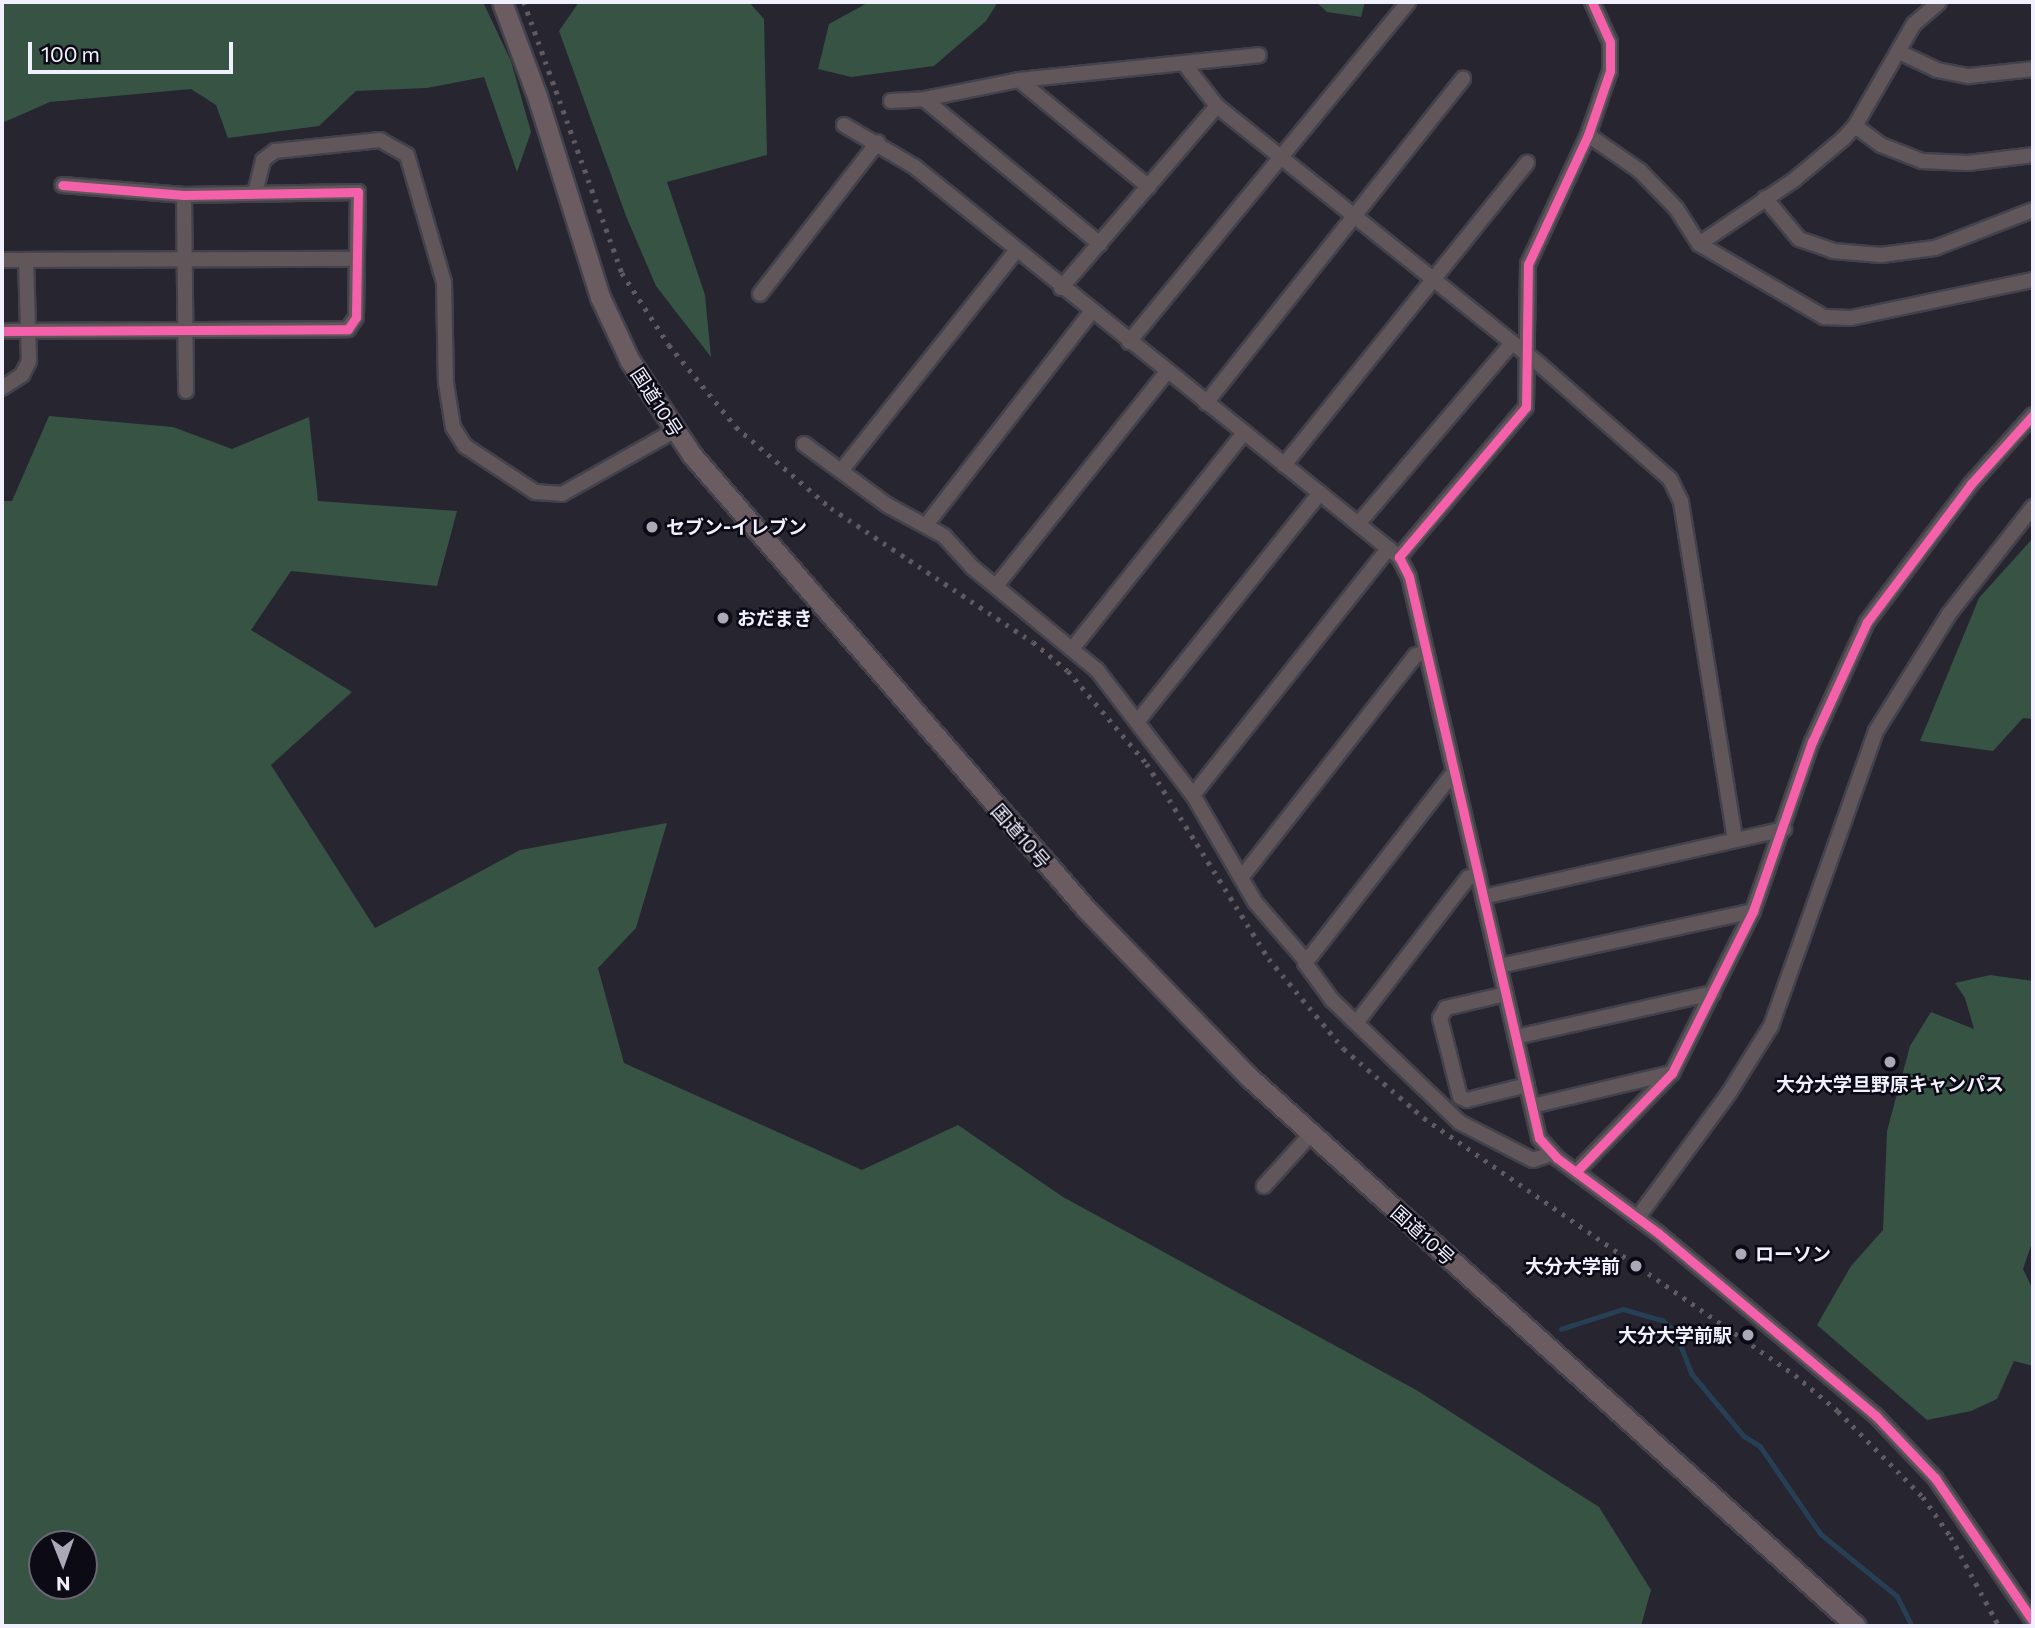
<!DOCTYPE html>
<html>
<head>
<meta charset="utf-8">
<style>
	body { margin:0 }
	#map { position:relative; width:2035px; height:1628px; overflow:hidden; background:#262530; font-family:Commissioner,"Noto Sans JP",sans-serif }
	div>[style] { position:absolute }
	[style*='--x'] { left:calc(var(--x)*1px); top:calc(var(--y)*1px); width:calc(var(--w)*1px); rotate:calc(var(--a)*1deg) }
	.forest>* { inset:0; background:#365343 }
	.stream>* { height:4.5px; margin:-2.25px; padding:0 2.25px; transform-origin:2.25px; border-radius:2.25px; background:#273f54 }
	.roads { filter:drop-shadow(2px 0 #43424c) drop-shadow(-2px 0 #43424c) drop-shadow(0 2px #43424c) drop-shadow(0 -2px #43424c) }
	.minor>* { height:14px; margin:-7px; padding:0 7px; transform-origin:7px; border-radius:7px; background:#61575a }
	.highway>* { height:19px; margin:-9.5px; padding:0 9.5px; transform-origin:9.5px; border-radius:9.5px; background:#6a5c61 }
	.rail>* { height:4.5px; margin-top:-2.25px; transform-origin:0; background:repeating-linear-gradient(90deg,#615b61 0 3.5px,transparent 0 10.5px) }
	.cycleway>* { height:9px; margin:-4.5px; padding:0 4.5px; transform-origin:4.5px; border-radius:4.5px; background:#f560ab }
	.dots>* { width:19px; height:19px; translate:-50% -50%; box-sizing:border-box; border:4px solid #0c0b15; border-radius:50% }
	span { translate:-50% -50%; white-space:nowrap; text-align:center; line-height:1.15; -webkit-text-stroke:5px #0c0b15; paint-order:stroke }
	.street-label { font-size:19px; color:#f1f0ff }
	.poi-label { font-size:19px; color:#f1f0ff; font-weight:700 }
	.left { translate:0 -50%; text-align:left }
	.right { translate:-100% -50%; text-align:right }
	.frame { position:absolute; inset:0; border:4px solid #f1f0ff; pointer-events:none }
	.north { position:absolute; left:28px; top:1530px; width:70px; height:70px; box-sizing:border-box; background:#0c0b15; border:2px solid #686773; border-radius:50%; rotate:179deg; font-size:19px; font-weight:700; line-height:28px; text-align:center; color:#f1f0ff }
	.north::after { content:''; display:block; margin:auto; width:24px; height:32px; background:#aaa9b7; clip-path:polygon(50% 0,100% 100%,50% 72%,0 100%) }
	.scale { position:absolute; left:28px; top:42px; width:205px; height:32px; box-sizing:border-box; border:4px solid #f1f0ff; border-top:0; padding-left:9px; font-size:21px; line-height:24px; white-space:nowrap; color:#f1f0ff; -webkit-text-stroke:5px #0c0b15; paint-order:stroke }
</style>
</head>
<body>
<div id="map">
	<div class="forest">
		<i style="clip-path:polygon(2px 2px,483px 2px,511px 61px,531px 132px,517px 172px,484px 77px,427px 88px,356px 91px,319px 126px,228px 138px,216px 105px,191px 89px,50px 102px,2px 123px)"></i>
		<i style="clip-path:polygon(579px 2px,749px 2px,764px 19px,767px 155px,667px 182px,705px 295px,711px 357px,656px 286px,626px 216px,559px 31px)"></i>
		<i style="clip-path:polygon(869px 2px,998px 2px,986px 21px,934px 66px,851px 77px,818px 69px,829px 24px)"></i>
		<i style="clip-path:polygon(1316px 2px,1365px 2px,1361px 17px,1327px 12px)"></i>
		<i style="clip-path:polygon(evenodd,49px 416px,173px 427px,232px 449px,309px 417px,318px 501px,457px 511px,437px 586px,291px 571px,251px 630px,352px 692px,271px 765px,375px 928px,520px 850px,667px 823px,636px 928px,598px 968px,624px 1063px,862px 1170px,958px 1125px,1063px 1197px,1418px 1391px,1599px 1507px,1651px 1590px,1641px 1626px,2px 1626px,2px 501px,12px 501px,49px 416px,84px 1544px,84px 1586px,42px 1586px,42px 1544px,84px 1544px)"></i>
		<i style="clip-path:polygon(2033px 538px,2033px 719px,2023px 718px,1993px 751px,1920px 741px,1979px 598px)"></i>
		<i style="clip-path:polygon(1990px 975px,2033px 981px,2033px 1240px,2023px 1269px,2033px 1290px,2033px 1366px,2014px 1361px,1997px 1399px,1971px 1411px,1927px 1420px,1817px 1325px,1851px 1266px,1883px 1230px,1887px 1131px,1910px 1046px,1931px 1012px,1974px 1029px,1965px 998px,1955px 983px)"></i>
	</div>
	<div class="stream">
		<i style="--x:1561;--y:1329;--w:65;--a:-17.9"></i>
		<i style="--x:1623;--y:1309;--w:41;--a:15.8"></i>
		<i style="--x:1662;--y:1320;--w:17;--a:40"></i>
		<i style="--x:1675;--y:1331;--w:46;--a:68.4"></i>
		<i style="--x:1692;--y:1374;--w:81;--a:50"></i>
		<i style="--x:1744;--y:1436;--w:19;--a:32"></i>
		<i style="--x:1760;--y:1446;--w:107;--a:55.3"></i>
		<i style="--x:1821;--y:1534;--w:98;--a:39.2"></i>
		<i style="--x:1897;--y:1596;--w:34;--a:63"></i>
	</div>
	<div class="roads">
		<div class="minor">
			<i style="--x:1592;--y:2;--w:44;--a:65.8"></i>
			<i style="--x:1610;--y:42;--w:29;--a:90"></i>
			<i style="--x:1610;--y:71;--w:68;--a:109"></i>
			<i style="--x:1588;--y:135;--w:142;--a:114.9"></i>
			<i style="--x:1528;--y:264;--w:143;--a:90.8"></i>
			<i style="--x:1526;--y:407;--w:197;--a:130.3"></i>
			<i style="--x:1399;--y:557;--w:22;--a:63"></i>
			<i style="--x:1409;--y:577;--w:576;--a:76.95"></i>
			<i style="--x:1539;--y:1138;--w:27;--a:48"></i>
			<i style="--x:1557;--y:1158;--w:126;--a:36.6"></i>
			<i style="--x:1658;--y:1233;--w:285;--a:40"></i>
			<i style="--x:1876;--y:1416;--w:86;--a:46.4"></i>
			<i style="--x:1935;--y:1478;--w:173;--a:55.6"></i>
			<i style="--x:1899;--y:52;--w:42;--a:25.3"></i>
			<i style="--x:1937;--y:70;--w:33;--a:11"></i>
			<i style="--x:1969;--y:76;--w:64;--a:-6.2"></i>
			<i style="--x:1185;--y:65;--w:52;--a:52"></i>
			<i style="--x:1217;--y:106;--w:413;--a:38.7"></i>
			<i style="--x:1539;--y:364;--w:174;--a:41.3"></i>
			<i style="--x:1670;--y:479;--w:25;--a:64"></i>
			<i style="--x:1681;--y:502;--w:341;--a:80.9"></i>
			<i style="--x:1019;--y:80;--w:168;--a:39.5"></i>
			<i style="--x:924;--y:99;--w:228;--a:39.5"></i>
			<i style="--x:891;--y:101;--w:33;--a:-3"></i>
			<i style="--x:924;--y:99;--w:97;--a:-11.3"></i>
			<i style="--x:1019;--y:80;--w:241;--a:-5.9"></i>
			<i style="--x:844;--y:125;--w:82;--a:30.6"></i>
			<i style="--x:915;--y:167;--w:622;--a:38.86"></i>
			<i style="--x:1855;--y:126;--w:32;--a:36"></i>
			<i style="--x:1881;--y:145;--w:44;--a:21.3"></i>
			<i style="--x:1922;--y:161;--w:46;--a:2.5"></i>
			<i style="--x:1968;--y:163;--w:65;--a:-7"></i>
			<i style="--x:1588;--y:135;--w:63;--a:34.7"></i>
			<i style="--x:1640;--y:171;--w:52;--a:45.8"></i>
			<i style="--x:1676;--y:208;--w:43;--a:57.4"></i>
			<i style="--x:1699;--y:244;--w:145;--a:30.3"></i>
			<i style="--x:1824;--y:317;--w:27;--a:2"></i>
			<i style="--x:1851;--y:318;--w:186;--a:-11.8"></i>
			<i style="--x:255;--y:193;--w:34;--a:-76"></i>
			<i style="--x:263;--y:160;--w:15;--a:-37"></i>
			<i style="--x:275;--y:151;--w:106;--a:-6"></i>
			<i style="--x:380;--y:140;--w:31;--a:29"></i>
			<i style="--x:407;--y:155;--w:132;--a:73.8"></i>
			<i style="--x:444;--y:282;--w:101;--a:88.9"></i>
			<i style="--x:446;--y:383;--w:45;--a:81"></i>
			<i style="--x:453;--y:427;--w:22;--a:58"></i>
			<i style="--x:465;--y:446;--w:84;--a:33.3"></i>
			<i style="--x:535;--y:492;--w:27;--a:4"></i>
			<i style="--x:562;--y:494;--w:129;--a:-29.4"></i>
			<i style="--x:184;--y:195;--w:196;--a:89.4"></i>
			<i style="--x:1765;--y:198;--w:53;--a:50.3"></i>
			<i style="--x:1799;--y:239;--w:36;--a:19"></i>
			<i style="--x:1833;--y:251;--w:48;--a:4.8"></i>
			<i style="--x:1881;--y:255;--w:54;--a:-7.4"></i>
			<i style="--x:1935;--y:248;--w:105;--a:-21.2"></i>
			<i style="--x:1699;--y:244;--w:115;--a:-34"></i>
			<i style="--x:1794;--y:180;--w:64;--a:-39.9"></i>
			<i style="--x:1843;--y:139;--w:18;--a:-47"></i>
			<i style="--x:1855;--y:126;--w:118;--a:-60"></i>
			<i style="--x:1914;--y:24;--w:33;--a:-41"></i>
			<i style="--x:2;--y:260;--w:355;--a:-0.2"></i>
			<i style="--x:1061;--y:288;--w:240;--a:-49.4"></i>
			<i style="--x:760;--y:294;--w:192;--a:-52.2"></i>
			<i style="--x:2;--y:331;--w:346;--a:-0.3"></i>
			<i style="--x:348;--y:329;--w:14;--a:-56"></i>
			<i style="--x:356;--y:317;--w:125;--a:-89.1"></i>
			<i style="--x:358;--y:192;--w:174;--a:179"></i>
			<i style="--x:184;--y:195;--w:122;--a:-175.3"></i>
			<i style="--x:1129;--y:342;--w:440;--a:-50.6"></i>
			<i style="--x:2;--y:388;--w:24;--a:-33"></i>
			<i style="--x:22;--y:375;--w:16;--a:-63"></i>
			<i style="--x:29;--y:361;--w:101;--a:-91.7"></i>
			<i style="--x:1206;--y:403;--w:414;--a:-51.6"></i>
			<i style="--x:804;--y:444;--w:103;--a:36.3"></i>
			<i style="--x:887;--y:505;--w:65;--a:28.5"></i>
			<i style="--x:944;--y:536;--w:42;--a:47.9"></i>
			<i style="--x:972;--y:567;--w:162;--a:39.5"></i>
			<i style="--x:1097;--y:670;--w:158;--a:52.5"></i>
			<i style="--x:1193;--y:795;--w:124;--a:59.9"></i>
			<i style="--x:1255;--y:902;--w:77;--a:49.2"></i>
			<i style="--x:1284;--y:465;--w:388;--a:-51.2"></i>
			<i style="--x:841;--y:471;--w:280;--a:-51.5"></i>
			<i style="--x:1358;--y:524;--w:238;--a:-49.6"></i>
			<i style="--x:926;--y:525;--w:269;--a:-52.2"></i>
			<i style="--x:996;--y:586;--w:274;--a:-51.4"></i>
			<i style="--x:1072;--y:649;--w:276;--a:-51.5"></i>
			<i style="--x:1137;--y:722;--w:293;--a:-51.4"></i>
			<i style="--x:1455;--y:776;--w:5;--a:169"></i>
			<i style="--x:1450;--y:777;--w:236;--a:127.9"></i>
			<i style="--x:1305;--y:963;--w:46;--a:53.9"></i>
			<i style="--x:1332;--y:1000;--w:176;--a:43.8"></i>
			<i style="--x:1459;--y:1122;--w:83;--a:27.2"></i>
			<i style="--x:1533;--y:1160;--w:20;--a:-18"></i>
			<i style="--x:1193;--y:795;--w:315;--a:-51.6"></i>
			<i style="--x:1241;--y:878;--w:283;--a:-51.9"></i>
			<i style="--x:1416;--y:655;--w:11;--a:-15"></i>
			<i style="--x:1483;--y:897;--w:309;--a:-12.7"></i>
			<i style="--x:1499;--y:966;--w:260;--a:-12.2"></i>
			<i style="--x:1506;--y:994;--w:62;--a:166.9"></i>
			<i style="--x:1446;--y:1008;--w:12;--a:121"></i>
			<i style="--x:1440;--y:1018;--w:81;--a:75.8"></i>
			<i style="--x:1460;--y:1097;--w:8;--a:23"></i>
			<i style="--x:1467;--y:1100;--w:62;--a:-14"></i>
			<i style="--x:1360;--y:1018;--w:177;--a:-52.4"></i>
			<i style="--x:1468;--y:878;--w:11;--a:-22"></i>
			<i style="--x:1516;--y:1037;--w:202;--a:-12.6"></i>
			<i style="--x:1532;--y:1106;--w:144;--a:-13.3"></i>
			<i style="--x:1576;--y:1172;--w:138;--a:-45.9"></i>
			<i style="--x:1672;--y:1073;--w:181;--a:-63.4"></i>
			<i style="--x:1753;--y:911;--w:179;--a:-70.8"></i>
			<i style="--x:1812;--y:742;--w:132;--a:-65.4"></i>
			<i style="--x:1867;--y:622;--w:173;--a:-53"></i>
			<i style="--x:1971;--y:484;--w:93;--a:-48.1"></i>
			<i style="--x:1264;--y:1186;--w:70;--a:-47.9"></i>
			<i style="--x:1638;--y:1217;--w:154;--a:-53.7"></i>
			<i style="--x:1729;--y:1093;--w:79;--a:-57.9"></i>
			<i style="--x:1771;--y:1026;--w:313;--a:-70.4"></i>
			<i style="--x:1876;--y:731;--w:138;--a:-58"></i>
			<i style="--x:1949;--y:614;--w:136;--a:-51.9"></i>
		</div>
		<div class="highway">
			<i style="--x:502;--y:2;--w:100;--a:69.6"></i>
			<i style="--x:537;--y:96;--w:211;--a:72.6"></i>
			<i style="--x:600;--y:297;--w:71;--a:64.9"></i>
			<i style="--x:630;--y:361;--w:113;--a:56.6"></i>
			<i style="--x:692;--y:455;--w:603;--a:49.04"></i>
			<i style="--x:1087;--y:910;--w:233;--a:45.9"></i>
			<i style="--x:1249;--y:1077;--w:818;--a:42.13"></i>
		</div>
	</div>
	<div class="rail">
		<i style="--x:524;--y:2;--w:288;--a:70.1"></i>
		<i style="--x:622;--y:273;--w:86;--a:56.9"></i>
		<i style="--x:669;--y:345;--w:106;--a:50.7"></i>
		<i style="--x:736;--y:427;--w:125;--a:40.5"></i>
		<i style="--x:831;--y:508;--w:242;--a:33.6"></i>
		<i style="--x:1033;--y:642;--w:45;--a:39.6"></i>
		<i style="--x:1068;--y:671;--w:122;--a:49.7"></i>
		<i style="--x:1147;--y:764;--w:230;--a:58"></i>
		<i style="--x:1269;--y:959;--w:117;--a:50.2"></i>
		<i style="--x:1344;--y:1049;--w:106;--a:40.8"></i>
		<i style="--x:1424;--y:1118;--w:451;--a:34.7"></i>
		<i style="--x:1795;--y:1375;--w:56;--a:39.9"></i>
		<i style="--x:1838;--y:1411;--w:121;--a:45.3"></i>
		<i style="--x:1923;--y:1497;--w:49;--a:55"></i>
		<i style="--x:1951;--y:1537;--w:101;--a:61.7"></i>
	</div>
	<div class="cycleway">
		<i style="--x:1592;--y:2;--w:44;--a:65.8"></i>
		<i style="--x:1610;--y:42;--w:29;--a:90"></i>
		<i style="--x:1610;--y:71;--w:68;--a:109"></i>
		<i style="--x:1588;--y:135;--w:142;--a:114.9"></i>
		<i style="--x:1528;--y:264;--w:143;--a:90.8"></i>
		<i style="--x:1526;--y:407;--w:197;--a:130.3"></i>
		<i style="--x:1399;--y:557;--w:22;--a:63"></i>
		<i style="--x:1409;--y:577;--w:576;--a:76.95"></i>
		<i style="--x:1539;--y:1138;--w:27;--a:48"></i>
		<i style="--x:1557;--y:1158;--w:126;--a:36.6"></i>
		<i style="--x:1658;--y:1233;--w:285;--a:40"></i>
		<i style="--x:1876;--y:1416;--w:86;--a:46.4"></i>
		<i style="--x:1935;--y:1478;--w:173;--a:55.6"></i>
		<i style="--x:2;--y:331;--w:346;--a:-0.3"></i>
		<i style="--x:348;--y:329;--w:14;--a:-56"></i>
		<i style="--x:356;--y:317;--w:125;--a:-89.1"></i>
		<i style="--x:358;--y:192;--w:174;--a:179"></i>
		<i style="--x:184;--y:195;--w:122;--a:-175.3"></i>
		<i style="--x:1576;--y:1172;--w:138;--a:-45.9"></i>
		<i style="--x:1672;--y:1073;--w:181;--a:-63.4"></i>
		<i style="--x:1753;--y:911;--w:179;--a:-70.8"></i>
		<i style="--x:1812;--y:742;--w:132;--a:-65.4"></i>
		<i style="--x:1867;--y:622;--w:173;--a:-53"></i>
		<i style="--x:1971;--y:484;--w:93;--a:-48.1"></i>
	</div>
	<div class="dots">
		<i style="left:652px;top:527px;background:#aaa9b7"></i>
		<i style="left:723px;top:618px;background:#aaa9b7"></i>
		<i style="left:1890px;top:1062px;background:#aaa9b7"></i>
		<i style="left:1741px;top:1254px;background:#aaa9b7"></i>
		<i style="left:1636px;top:1266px;background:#aaa9b7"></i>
		<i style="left:1748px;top:1335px;background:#aaa9b7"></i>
	</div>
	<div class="street-label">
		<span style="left:657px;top:402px;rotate:57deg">国道10号</span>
		<span style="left:1021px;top:836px;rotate:49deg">国道10号</span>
		<span style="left:1423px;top:1235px;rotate:42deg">国道10号</span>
	</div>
	<div class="poi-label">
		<span class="left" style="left:666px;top:527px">セブン-イレブン</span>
		<span class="left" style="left:737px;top:618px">おだまき</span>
		<span style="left:1890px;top:1084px">大分大学旦野原キャンパス</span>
		<span class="left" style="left:1755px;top:1254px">ローソン</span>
		<span class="right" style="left:1620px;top:1266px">大分大学前</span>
		<span class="right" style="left:1732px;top:1335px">大分大学前駅</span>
	</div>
	<div class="frame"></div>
	<div class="north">N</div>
	<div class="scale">100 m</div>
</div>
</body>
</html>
